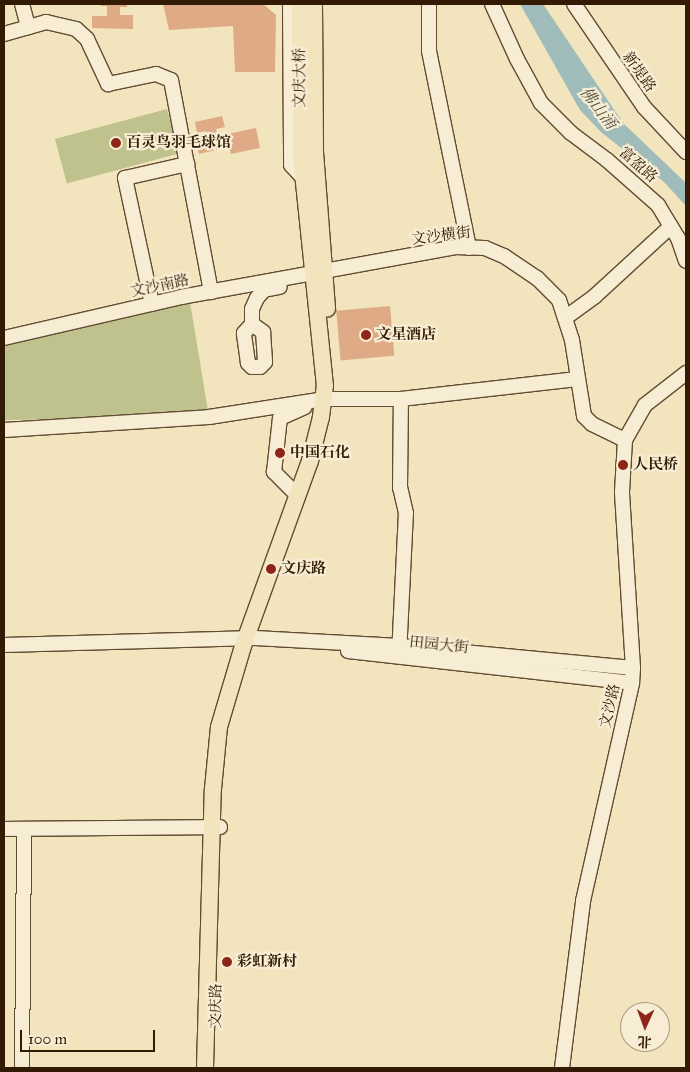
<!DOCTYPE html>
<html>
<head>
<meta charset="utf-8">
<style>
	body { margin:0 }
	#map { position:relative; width:690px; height:1072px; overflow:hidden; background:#f2e4bd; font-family:"IM FELL Great Primer","Noto Serif SC",serif }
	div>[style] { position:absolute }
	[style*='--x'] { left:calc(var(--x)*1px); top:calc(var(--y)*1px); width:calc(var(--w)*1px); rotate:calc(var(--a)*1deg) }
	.green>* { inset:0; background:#bfc28d; transform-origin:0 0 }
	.water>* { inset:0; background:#9fbcbb }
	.building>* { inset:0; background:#deab86; transform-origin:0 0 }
	.roads { filter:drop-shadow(1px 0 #624c32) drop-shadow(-1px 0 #624c32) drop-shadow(0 1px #624c32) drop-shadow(0 -1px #624c32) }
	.minor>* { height:14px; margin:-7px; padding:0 7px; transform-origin:7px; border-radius:7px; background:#f7edd4 }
	.major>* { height:16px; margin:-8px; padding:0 8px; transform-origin:8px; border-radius:8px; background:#f2e4bd }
	.dots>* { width:14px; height:14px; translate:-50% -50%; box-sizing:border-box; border:2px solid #f7edd4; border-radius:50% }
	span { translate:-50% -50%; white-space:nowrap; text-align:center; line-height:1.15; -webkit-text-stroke:4.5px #f7edd4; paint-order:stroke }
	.street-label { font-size:15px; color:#321a04 }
	.poi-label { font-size:15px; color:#321a04; font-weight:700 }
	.left { translate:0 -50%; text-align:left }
	.water-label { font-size:16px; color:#585344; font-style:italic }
	.frame { position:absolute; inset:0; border:5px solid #321a04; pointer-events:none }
	.north { position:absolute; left:620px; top:1002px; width:50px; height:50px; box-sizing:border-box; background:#f7edd4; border:1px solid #a89981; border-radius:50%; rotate:182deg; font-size:14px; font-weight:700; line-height:20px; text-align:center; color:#321a04 }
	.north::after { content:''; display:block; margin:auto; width:18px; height:22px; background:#8f2418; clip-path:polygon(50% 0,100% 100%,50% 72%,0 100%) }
	.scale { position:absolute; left:20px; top:1030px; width:135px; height:22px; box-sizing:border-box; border:2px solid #321a04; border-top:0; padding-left:6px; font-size:15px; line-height:18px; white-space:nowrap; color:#321a04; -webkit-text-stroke:4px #f7edd4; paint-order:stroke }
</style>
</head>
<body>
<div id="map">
	<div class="green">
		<i style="left:167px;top:109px;width:46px;height:116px;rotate:75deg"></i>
		<i style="clip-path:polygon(189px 296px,209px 417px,4px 420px,4px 338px)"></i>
	</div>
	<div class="water">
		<i style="clip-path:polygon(520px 4px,543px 4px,623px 123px,686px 183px,686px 206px,664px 182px,601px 132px,580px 110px)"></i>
	</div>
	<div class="building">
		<i style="clip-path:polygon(101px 4px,127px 4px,127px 7px,120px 7px,120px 15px,133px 15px,133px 29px,92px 28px,92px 16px,107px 16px,107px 6px,101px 6px)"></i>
		<i style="clip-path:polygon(163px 4px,263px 4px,276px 15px,275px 72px,235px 72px,233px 26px,169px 30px)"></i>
		<i style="clip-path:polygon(222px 116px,225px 127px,216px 129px,218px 136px,256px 128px,260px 148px,231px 154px,229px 147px,199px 154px,196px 140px,207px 138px,205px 131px,197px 133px,195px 122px)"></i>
		<i style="left:390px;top:306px;width:50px;height:54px;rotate:85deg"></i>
	</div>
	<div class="roads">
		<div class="minor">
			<i style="--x:22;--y:4;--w:24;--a:75"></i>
			<i style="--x:290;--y:4;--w:161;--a:89.6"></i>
			<i style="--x:291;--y:165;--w:18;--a:47"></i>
			<i style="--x:429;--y:4;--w:47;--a:90"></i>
			<i style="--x:429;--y:51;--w:201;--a:78.5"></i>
			<i style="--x:492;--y:4;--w:60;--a:65.6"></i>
			<i style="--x:517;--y:59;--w:50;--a:61.4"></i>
			<i style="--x:541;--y:103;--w:42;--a:45"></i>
			<i style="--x:571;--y:133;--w:45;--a:36.9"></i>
			<i style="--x:607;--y:160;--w:68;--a:41.4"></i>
			<i style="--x:658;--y:205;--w:39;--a:59"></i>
			<i style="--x:678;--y:238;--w:24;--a:71"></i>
			<i style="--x:574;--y:4;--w:125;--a:55.8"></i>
			<i style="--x:644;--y:107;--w:62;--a:47"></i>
			<i style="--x:4;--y:34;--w:44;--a:-15.9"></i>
			<i style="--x:46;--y:22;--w:31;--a:13"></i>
			<i style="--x:76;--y:29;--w:15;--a:42"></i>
			<i style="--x:87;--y:39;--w:50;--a:65"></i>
			<i style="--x:108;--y:84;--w:49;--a:-11.8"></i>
			<i style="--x:156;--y:74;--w:16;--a:22"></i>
			<i style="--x:171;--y:80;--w:216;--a:79.3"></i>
			<i style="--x:152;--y:304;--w:129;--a:-102.1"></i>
			<i style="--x:125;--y:178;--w:64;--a:-12.7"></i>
			<i style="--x:565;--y:318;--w:37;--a:-36"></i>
			<i style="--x:595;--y:296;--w:103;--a:-42.6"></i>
			<i style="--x:252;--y:324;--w:14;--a:36"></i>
			<i style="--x:263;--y:332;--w:30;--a:86"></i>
			<i style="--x:265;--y:362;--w:7;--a:135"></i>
			<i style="--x:260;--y:367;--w:8;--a:180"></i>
			<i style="--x:252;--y:367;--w:6;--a:-135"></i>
			<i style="--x:248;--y:363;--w:30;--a:-98"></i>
			<i style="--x:244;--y:333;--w:12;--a:-48"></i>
			<i style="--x:252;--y:324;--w:15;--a:-90"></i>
			<i style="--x:252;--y:309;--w:12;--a:-66"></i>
			<i style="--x:257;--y:298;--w:11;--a:-49"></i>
			<i style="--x:264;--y:290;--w:16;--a:-11"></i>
			<i style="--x:4;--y:338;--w:182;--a:-13"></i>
			<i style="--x:181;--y:297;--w:279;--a:-10.3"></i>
			<i style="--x:455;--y:247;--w:30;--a:2"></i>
			<i style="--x:485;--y:248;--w:21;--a:23"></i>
			<i style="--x:504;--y:256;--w:40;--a:34"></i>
			<i style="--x:537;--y:278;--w:31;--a:45"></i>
			<i style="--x:559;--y:300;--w:42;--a:72"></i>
			<i style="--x:572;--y:340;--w:77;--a:81"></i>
			<i style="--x:584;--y:416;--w:11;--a:45"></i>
			<i style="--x:592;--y:424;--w:37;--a:26"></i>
			<i style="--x:4;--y:430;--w:205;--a:-3.6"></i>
			<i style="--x:209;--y:417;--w:116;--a:-8.9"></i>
			<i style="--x:324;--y:399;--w:77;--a:0"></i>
			<i style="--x:401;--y:399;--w:177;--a:-6.5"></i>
			<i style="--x:297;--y:495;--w:33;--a:-135"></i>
			<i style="--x:274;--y:472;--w:54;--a:-83.7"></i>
			<i style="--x:280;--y:418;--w:27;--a:-24"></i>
			<i style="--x:4;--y:645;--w:251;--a:-1.6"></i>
			<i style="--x:255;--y:638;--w:145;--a:3.2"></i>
			<i style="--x:400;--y:646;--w:234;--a:5.4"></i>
			<i style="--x:348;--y:651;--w:286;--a:6.4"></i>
			<i style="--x:399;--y:655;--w:142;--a:-87.2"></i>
			<i style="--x:406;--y:513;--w:26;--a:-103"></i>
			<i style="--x:400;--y:488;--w:89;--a:-89.4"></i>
			<i style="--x:4;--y:829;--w:216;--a:-0.5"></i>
			<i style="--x:22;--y:1068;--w:239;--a:-89.5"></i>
			<i style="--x:562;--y:1068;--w:168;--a:-82.8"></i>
			<i style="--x:583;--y:901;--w:223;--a:-77.3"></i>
			<i style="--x:632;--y:683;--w:15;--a:-86"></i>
			<i style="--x:633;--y:668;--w:176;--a:-93.6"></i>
			<i style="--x:622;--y:492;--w:52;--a:-86.7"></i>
			<i style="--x:625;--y:440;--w:40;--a:-60.3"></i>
			<i style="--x:645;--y:405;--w:52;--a:-38"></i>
		</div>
		<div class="major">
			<i style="--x:314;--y:4;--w:148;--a:89.6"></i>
			<i style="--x:315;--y:152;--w:157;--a:85.6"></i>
			<i style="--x:205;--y:1068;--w:279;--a:-88.4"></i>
			<i style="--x:213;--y:789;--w:62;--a:-84.5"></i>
			<i style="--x:219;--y:727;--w:84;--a:-73.5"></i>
			<i style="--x:243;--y:646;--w:197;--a:-70.1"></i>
			<i style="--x:310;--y:461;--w:45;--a:-76"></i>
			<i style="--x:321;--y:417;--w:31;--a:-83"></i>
			<i style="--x:325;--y:386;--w:235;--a:-95.9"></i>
			<i style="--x:301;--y:152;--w:148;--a:-90.4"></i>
		</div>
	</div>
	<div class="dots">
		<i style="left:116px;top:143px;background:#8f2418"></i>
		<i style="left:366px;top:335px;background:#8f2418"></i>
		<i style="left:280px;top:453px;background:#8f2418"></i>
		<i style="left:623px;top:465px;background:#8f2418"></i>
		<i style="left:271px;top:569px;background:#8f2418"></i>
		<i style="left:227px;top:962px;background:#8f2418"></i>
	</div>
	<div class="street-label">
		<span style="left:639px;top:72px;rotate:55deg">新堤路</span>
		<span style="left:300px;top:78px;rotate:-90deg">文庆大桥</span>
		<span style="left:638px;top:165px;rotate:41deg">富盈路</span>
		<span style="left:441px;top:236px;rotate:-7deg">文沙横街</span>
		<span style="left:160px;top:286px;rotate:-12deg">文沙南路</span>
		<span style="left:439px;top:645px;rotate:6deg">田园大街</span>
		<span style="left:610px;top:706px;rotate:-77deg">文沙路</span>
		<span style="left:216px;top:1006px;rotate:-89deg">文庆路</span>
	</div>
	<div class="poi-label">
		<span class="left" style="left:126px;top:143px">百灵鸟羽毛球馆</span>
		<span class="left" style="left:376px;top:335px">文星酒店</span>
		<span class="left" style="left:290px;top:453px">中国石化</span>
		<span class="left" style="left:633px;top:465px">人民桥</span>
		<span class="left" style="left:281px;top:569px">文庆路</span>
		<span class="left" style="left:237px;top:962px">彩虹新村</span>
	</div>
	<div class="water-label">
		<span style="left:598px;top:108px;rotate:52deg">佛山涌</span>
	</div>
	<div class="frame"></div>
	<div class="north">北</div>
	<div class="scale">100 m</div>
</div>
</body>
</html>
